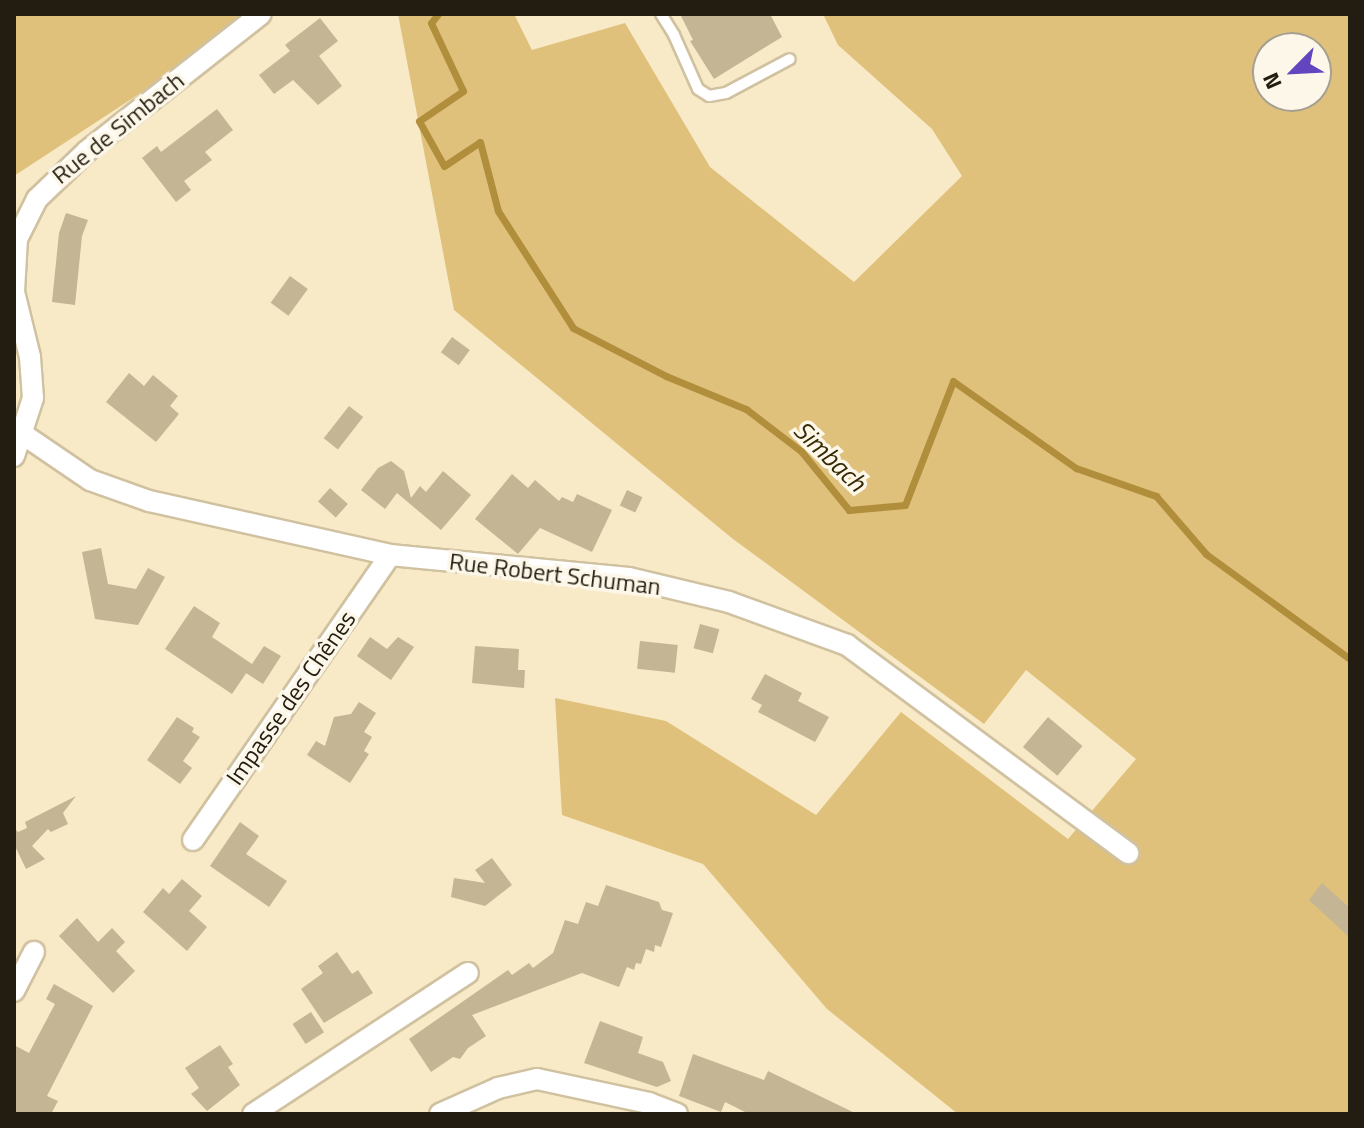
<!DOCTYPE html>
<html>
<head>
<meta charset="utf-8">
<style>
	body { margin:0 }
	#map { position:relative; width:1364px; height:1128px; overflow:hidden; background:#f8e9c7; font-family:"Titillium Web",sans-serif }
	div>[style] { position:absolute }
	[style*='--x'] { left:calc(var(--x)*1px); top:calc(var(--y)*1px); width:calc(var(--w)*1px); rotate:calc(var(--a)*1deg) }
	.green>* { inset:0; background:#e0c17c }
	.stream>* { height:7px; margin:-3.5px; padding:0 3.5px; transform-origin:3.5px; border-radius:3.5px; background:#b08e3c }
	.building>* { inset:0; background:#c4b594; transform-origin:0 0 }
	.roads { filter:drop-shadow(2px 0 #d0c1a0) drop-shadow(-2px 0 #d0c1a0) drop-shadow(0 2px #d0c1a0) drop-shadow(0 -2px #d0c1a0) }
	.service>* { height:10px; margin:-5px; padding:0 5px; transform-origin:5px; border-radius:5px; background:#fff }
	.minor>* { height:20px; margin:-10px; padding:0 10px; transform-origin:10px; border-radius:10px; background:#fff }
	span { translate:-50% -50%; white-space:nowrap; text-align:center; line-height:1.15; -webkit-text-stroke:7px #fdf7e9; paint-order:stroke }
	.street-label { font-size:24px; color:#221d10 }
	.water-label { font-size:26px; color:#362803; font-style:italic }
	.frame { position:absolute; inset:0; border:16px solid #221d10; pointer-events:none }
	.north { position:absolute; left:1252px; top:32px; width:80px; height:80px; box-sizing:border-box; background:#fdf7e9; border:2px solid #a5a092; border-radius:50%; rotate:246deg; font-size:22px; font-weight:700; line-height:32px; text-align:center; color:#221d10 }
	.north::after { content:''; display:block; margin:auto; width:28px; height:36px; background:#6346bf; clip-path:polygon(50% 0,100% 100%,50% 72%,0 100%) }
</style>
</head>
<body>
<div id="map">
	<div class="green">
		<i style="clip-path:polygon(14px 14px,261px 14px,14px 176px)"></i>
		<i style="clip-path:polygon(evenodd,398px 14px,514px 14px,532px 50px,625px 23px,710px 167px,854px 282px,962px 176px,932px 129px,838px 45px,823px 14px,1350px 14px,1350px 1114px,958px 1114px,827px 1009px,703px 864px,562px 815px,555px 698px,666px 721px,816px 815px,901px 712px,1068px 839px,1136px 759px,1026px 670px,984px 724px,733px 539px,454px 310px,398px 14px,1268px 48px,1316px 48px,1316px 96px,1268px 96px,1268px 48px)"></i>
	</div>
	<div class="stream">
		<i style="--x:438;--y:14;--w:11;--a:128"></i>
		<i style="--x:431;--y:23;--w:75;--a:64.8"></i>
		<i style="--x:463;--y:91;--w:53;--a:145.7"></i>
		<i style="--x:419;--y:121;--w:51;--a:60.9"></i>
		<i style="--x:444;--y:166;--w:43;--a:-33.7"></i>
		<i style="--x:480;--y:142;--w:71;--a:75.4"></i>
		<i style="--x:498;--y:211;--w:139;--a:57.3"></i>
		<i style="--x:573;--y:328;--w:105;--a:27.3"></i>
		<i style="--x:666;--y:376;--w:87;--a:22.4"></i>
		<i style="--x:746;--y:409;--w:69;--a:37.4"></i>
		<i style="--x:801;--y:451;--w:76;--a:50.9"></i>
		<i style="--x:849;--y:510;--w:56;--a:-5.1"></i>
		<i style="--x:905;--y:505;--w:133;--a:-68.8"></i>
		<i style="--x:953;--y:381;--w:151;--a:35.3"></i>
		<i style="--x:1076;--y:468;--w:85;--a:19.3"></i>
		<i style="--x:1156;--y:496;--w:77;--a:49.2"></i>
		<i style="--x:1206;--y:554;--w:178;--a:36.1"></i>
	</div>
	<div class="building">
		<i style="clip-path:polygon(680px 14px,770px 14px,782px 37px,714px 79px,690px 41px,693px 40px)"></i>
		<i style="clip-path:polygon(320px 18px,338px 41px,319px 56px,342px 86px,318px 105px,293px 80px,274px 94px,259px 75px,290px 51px,285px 45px)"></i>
		<i style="clip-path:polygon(217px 109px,233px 130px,205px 152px,212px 160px,184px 181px,191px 190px,176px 202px,142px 158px,157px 146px,161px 152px)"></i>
		<i style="clip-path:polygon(66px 213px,88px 220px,82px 236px,75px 305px,52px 302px,59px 233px)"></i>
		<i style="left:290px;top:276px;width:22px;height:33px;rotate:36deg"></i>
		<i style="left:452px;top:337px;width:22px;height:19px;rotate:36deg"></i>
		<i style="clip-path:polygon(129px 373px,144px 386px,153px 375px,178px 396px,170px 406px,179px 414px,156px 442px,106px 402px)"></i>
		<i style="left:349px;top:406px;width:18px;height:41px;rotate:38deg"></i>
		<i style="clip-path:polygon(391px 461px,404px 471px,411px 498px,420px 486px,426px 492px,443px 471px,471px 495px,441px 530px,397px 493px,385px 509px,361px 490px,378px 468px)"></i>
		<i style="clip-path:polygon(512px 474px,528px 488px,535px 480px,559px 501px,562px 497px,573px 502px,577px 494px,612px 510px,592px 552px,540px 528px,518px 554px,475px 519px)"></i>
		<i style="left:330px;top:488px;width:24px;height:18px;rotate:42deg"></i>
		<i style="left:627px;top:490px;width:17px;height:17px;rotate:25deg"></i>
		<i style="clip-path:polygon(101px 548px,108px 584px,136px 589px,148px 568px,165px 577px,138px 625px,95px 619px,82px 552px)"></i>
		<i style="clip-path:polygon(194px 606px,220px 623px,212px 637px,252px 664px,264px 646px,281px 656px,263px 684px,246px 673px,249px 669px,232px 694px,165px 649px)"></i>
		<i style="left:700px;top:624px;width:20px;height:25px;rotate:15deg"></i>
		<i style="clip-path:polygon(370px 637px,387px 649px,398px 637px,414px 647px,391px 680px,357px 656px)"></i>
		<i style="left:640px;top:641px;width:38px;height:28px;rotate:6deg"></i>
		<i style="clip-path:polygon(475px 646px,519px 649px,518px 670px,525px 670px,524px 688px,472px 683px)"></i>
		<i style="clip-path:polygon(765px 674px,802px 693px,798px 701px,829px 717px,815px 742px,758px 712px,762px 705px,751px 699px)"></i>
		<i style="clip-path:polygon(359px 702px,376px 713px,364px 732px,372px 737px,364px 751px,369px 754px,350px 783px,307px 755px,316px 741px,325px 746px,334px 717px,351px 714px)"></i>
		<i style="clip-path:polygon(177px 717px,194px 728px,192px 732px,200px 737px,183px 761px,192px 768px,180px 784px,147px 760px)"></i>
		<i style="left:1048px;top:717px;width:45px;height:39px;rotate:40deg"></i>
		<i style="clip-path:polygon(76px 796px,63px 813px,68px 824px,51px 832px,48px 829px,32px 846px,45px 859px,26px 869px,14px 844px,14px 828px,18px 832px,27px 828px,25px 822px)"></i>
		<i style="clip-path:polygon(240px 822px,259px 836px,246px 854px,287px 881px,269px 907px,210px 866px)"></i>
		<i style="clip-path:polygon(492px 858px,512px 885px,485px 906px,451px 897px,454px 878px,485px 883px,475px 870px)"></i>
		<i style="clip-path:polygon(182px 879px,202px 896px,189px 911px,207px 927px,187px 951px,143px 912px,163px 888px,169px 894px)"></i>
		<i style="clip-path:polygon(1322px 883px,1350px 908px,1350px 938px,1309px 900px)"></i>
		<i style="clip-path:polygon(606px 885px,659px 902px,662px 910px,673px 913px,661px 947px,655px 945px,654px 952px,646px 949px,641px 964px,636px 963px,634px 970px,627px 967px,619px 987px,582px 973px,472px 1015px,486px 1036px,468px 1048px,460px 1059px,453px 1057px,431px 1072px,409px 1039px,508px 970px,512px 975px,529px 963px,533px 968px,553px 953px,565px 920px,578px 924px,586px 902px,598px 906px)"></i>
		<i style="clip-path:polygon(77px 918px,98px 942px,112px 928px,125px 942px,116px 951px,135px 971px,113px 993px,59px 936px)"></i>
		<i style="clip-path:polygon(337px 952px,352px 974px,358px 970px,373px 993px,324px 1023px,301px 989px,323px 973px,318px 966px)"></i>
		<i style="clip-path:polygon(54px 984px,93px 1006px,47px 1096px,58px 1101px,51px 1114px,14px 1114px,14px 1045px,29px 1053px,55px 1004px,46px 999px)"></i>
		<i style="left:311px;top:1012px;width:24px;height:22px;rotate:57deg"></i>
		<i style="clip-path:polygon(600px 1021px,643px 1037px,638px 1053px,663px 1062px,671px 1081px,657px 1087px,584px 1063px)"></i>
		<i style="clip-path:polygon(220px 1045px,233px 1064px,228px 1067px,240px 1085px,207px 1111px,191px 1094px,199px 1088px,185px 1068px)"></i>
		<i style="clip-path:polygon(693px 1054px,764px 1080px,768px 1071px,857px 1114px,749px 1114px,725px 1102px,721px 1112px,679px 1096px)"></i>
	</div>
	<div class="roads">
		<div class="service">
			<i style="--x:661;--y:14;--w:25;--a:58"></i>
			<i style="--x:674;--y:35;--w:59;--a:66"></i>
			<i style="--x:698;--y:89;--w:13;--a:32"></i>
			<i style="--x:709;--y:96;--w:17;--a:-10"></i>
			<i style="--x:726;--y:93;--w:72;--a:-28"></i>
		</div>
		<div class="minor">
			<i style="--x:24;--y:435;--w:80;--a:34.3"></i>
			<i style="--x:90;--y:480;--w:63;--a:19.6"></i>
			<i style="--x:149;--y:501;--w:247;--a:12.6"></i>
			<i style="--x:390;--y:555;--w:240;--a:5.5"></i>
			<i style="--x:629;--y:578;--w:103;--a:13.5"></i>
			<i style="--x:729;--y:602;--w:126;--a:20"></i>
			<i style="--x:847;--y:645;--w:350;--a:36.5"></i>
			<i style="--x:14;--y:456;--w:61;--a:-71.9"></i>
			<i style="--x:33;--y:398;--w:41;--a:-94.2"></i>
			<i style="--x:30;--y:357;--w:67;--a:-103.8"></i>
			<i style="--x:14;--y:292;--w:53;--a:-86.8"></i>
			<i style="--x:17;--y:239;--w:45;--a:-63.4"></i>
			<i style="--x:37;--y:199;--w:69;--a:-43.8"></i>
			<i style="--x:87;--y:151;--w:221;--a:-38.2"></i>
			<i style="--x:193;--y:840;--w:346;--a:-55.3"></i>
			<i style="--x:14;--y:991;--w:44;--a:-62.9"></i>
			<i style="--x:253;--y:1114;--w:257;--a:-33.3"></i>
			<i style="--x:440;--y:1114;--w:64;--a:-24.1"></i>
			<i style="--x:498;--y:1088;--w:40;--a:-13"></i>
			<i style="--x:537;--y:1079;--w:115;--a:12.1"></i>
			<i style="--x:649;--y:1103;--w:30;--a:21"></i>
		</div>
	</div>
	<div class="street-label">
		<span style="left:118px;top:128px;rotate:-39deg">Rue de Simbach</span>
		<span style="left:555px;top:574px;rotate:7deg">Rue Robert Schuman</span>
		<span style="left:291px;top:698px;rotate:-55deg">Impasse des Chênes</span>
	</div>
	<div class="water-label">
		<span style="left:830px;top:456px;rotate:44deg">Simbach</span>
	</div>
	<div class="frame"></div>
	<div class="north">N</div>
</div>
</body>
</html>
